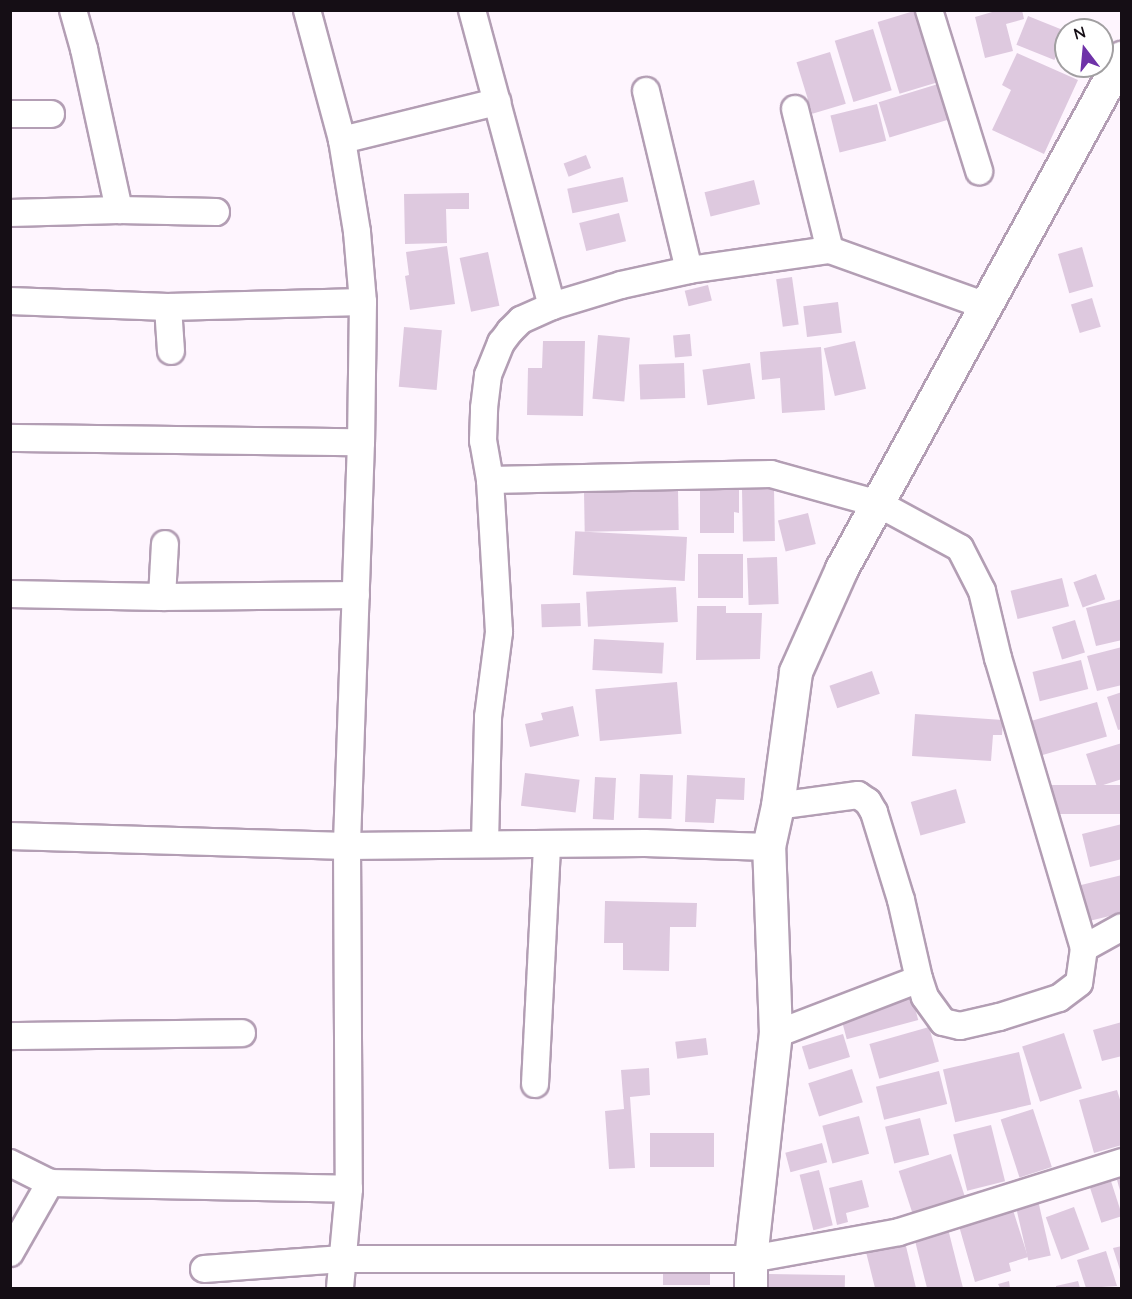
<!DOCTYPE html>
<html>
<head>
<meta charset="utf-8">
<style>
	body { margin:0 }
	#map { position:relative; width:1132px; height:1299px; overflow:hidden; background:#fef5fe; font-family:Quicksand,sans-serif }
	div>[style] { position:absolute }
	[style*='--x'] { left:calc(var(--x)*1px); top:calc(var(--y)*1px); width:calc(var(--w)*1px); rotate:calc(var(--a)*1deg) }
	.building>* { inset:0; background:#dec9df; transform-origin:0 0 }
	.roads { filter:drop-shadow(2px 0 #b39eb4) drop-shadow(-2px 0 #b39eb4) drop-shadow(0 2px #b39eb4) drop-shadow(0 -2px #b39eb4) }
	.minor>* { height:26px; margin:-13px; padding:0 13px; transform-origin:13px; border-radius:13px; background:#fff }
	.tertiary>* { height:32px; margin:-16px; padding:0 16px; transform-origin:16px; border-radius:16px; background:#fff }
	span { translate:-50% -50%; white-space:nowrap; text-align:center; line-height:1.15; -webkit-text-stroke:6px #fff; paint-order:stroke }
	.frame { position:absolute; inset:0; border:12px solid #150e15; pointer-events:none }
	.north { position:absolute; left:1054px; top:18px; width:60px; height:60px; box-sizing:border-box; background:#fff; border:2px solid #a19fa1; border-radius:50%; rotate:344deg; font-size:16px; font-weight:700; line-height:24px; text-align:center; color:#150e15 }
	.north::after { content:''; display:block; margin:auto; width:21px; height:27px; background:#6f32a8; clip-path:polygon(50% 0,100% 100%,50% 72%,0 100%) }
</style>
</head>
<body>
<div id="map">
	<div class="building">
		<i style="clip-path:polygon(999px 10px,1022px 10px,1024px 19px,1006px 24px,1013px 51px,985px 58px,975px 17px)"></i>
		<i style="left:914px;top:11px;width:75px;height:38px;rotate:73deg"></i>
		<i style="left:1028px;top:16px;width:41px;height:31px;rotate:22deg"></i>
		<i style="left:873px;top:29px;width:64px;height:40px;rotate:73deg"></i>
		<i style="left:830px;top:52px;width:54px;height:35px;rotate:73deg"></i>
		<i style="clip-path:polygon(1017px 53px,1078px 80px,1044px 154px,992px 130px,1011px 90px,1002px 85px)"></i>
		<i style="left:938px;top:84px;width:37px;height:62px;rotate:73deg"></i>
		<i style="left:877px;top:104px;width:38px;height:48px;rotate:76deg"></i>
		<i style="left:586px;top:155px;width:14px;height:24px;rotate:69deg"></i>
		<i style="left:623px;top:177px;width:25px;height:57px;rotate:78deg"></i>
		<i style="left:754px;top:180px;width:25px;height:51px;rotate:76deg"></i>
		<i style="clip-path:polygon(469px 193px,469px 209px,446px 209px,447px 243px,405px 244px,404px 194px)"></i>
		<i style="left:619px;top:213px;width:29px;height:41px;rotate:76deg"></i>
		<i style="clip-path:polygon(447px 246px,455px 304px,410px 310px,405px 276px,409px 275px,406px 252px)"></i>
		<i style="left:1082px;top:247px;width:41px;height:25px;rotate:74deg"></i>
		<i style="left:488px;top:252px;width:55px;height:29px;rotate:78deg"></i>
		<i style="left:792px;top:277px;width:48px;height:16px;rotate:82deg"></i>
		<i style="left:708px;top:285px;width:16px;height:24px;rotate:76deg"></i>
		<i style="left:1092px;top:298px;width:30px;height:22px;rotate:73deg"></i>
		<i style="left:838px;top:302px;width:31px;height:35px;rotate:83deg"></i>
		<i style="left:404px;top:327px;width:38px;height:60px;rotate:5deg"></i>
		<i style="left:690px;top:334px;width:22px;height:17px;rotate:85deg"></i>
		<i style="left:598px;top:335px;width:32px;height:64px;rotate:5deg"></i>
		<i style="clip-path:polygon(543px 341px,585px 341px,583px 416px,527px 415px,528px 368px,542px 368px)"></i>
		<i style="left:855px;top:341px;width:49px;height:32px;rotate:77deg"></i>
		<i style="clip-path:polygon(821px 347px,825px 410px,782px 413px,780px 378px,762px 380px,760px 352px)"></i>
		<i style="left:684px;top:363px;width:35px;height:45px;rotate:88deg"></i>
		<i style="left:750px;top:363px;width:36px;height:48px;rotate:82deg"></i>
		<i style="clip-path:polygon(700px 487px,739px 487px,739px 513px,734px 512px,734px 533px,700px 533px)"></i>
		<i style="left:774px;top:488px;width:53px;height:32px;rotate:89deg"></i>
		<i style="left:678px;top:490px;width:40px;height:94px;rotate:89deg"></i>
		<i style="left:808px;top:513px;width:32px;height:31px;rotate:76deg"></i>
		<i style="left:687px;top:537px;width:44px;height:112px;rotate:93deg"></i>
		<i style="left:698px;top:554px;width:45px;height:44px"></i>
		<i style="left:777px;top:557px;width:47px;height:30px;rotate:88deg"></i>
		<i style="left:1096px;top:574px;width:27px;height:24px;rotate:70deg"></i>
		<i style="left:1062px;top:578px;width:29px;height:53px;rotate:76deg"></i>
		<i style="left:676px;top:587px;width:35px;height:90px;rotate:87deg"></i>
		<i style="clip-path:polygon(1122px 599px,1122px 640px,1096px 646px,1086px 608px)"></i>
		<i style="left:580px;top:603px;width:23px;height:39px;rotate:88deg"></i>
		<i style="clip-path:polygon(697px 606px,726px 606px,726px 613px,762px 613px,760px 659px,696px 660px)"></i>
		<i style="left:1075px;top:620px;width:34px;height:24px;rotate:73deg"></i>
		<i style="left:594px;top:639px;width:70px;height:31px;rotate:3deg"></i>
		<i style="clip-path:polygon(1122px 647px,1122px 685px,1097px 691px,1087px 656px)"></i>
		<i style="left:1081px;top:660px;width:30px;height:50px;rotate:76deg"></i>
		<i style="left:872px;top:671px;width:24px;height:45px;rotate:71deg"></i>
		<i style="left:677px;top:682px;width:52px;height:82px;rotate:85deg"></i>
		<i style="clip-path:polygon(1122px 692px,1122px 729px,1118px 730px,1107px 697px)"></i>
		<i style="left:1097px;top:702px;width:36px;height:76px;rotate:74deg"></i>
		<i style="clip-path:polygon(573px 706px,579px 736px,530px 747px,525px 724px,543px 720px,541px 713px)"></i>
		<i style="clip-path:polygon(915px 714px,1003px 720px,1002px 735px,993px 735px,991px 761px,912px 756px)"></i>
		<i style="clip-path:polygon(1122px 743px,1122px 779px,1097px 787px,1086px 754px)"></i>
		<i style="left:525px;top:773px;width:55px;height:33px;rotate:7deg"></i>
		<i style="left:640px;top:774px;width:33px;height:44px;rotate:2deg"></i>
		<i style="clip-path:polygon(687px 775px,745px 778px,744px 800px,716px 799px,714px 823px,685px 822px)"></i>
		<i style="left:595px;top:777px;width:21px;height:42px;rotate:3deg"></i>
		<i style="left:1122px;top:785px;width:29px;height:72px;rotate:90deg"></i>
		<i style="left:956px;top:789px;width:35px;height:47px;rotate:74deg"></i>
		<i style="clip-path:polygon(1122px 824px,1122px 859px,1090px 867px,1082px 834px)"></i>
		<i style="clip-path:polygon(1122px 875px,1122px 913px,1085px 922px,1077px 886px)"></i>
		<i style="clip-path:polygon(605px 901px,697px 903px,696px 927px,670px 927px,669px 971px,623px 970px,623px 943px,604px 943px)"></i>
		<i style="left:911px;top:993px;width:28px;height:74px;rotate:75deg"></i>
		<i style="clip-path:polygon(1122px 1022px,1122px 1056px,1102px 1061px,1093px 1030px)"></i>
		<i style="left:929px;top:1027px;width:36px;height:62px;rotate:74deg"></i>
		<i style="left:1064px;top:1033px;width:58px;height:44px;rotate:72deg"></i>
		<i style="left:843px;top:1034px;width:24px;height:43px;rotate:73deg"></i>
		<i style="left:706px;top:1038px;width:17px;height:31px;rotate:83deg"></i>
		<i style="left:1019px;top:1052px;width:54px;height:78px;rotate:77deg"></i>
		<i style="clip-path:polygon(649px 1068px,650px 1095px,630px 1097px,635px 1168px,609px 1169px,605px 1111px,624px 1109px,621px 1070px)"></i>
		<i style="left:852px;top:1069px;width:35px;height:46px;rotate:72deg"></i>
		<i style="left:939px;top:1071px;width:34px;height:65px;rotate:76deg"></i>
		<i style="clip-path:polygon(1117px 1090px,1122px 1106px,1122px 1145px,1094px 1153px,1079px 1100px)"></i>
		<i style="left:1033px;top:1109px;width:61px;height:34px;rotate:72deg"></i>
		<i style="left:859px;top:1116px;width:39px;height:38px;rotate:75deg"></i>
		<i style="left:920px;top:1118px;width:38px;height:36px;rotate:76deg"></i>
		<i style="left:991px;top:1125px;width:58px;height:39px;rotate:76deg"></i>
		<i style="left:714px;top:1133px;width:34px;height:64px;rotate:90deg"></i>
		<i style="left:822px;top:1143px;width:20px;height:38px;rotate:75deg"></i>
		<i style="left:951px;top:1154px;width:45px;height:55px;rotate:72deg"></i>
		<i style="left:819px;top:1170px;width:57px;height:20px;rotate:76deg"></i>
		<i style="left:1109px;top:1175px;width:43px;height:22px;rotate:72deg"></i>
		<i style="clip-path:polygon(1122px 1178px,1122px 1194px,1121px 1194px,1117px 1180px)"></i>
		<i style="clip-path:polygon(862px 1180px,869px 1207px,846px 1213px,848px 1222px,837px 1225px,829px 1188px)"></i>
		<i style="left:1037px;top:1196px;width:61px;height:23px;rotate:77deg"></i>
		<i style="left:1074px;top:1207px;width:45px;height:30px;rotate:70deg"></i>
		<i style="clip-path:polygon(1013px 1210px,1028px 1257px,1009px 1263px,1011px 1271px,975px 1282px,959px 1226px)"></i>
		<i style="clip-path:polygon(947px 1225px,963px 1288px,927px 1288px,913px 1233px)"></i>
		<i style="clip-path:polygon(905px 1242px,916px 1288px,875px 1288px,866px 1252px)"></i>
		<i style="clip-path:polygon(1122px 1246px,1122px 1273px,1121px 1273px,1113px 1248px)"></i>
		<i style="clip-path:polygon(1106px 1251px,1117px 1286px,1086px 1288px,1077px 1260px)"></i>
		<i style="clip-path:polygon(680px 1268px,710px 1268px,710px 1285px,663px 1285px,663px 1274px,680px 1274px)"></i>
		<i style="left:769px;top:1274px;width:76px;height:14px;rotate:1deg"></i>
		<i style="clip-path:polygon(1009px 1281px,1010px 1288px,1000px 1288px,998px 1284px)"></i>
		<i style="clip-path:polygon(1078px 1281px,1080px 1288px,1056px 1288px,1056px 1286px)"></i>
	</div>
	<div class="roads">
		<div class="minor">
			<i style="--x:73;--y:10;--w:41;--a:74.2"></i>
			<i style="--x:84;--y:49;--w:165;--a:77.7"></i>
			<i style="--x:307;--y:10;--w:135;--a:74.9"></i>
			<i style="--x:342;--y:140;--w:93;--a:80.7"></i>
			<i style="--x:357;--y:232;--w:70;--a:85.1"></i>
			<i style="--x:363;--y:302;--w:140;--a:90.8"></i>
			<i style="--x:361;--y:442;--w:404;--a:92"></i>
			<i style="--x:347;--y:846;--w:343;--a:89.7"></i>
			<i style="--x:349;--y:1189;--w:99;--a:95.2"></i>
			<i style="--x:472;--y:10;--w:307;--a:74.9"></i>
			<i style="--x:929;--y:10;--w:169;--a:72.7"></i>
			<i style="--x:646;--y:91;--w:184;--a:76.5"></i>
			<i style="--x:795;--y:109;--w:145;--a:76.1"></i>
			<i style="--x:10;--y:114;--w:41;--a:0"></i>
			<i style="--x:342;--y:140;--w:160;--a:-13.8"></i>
			<i style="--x:10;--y:213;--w:109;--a:-1.6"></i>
			<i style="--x:119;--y:210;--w:97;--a:1.2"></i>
			<i style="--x:10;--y:301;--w:158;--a:2.2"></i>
			<i style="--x:168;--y:307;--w:195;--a:-1.5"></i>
			<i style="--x:168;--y:307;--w:44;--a:86.1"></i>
			<i style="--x:10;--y:438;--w:351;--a:0.7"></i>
			<i style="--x:490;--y:480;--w:281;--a:-1.2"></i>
			<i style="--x:771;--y:474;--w:112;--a:15.5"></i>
			<i style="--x:879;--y:504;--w:92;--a:28.5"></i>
			<i style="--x:960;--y:548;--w:48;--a:62.9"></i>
			<i style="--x:982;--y:591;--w:69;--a:76.6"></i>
			<i style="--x:998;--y:658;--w:302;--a:73.5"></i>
			<i style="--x:1084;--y:948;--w:35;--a:98"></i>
			<i style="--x:1079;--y:983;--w:25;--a:143"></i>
			<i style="--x:1059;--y:998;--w:63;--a:162.4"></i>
			<i style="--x:999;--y:1017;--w:40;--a:167"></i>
			<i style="--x:960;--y:1026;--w:17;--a:-167"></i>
			<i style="--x:943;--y:1022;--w:31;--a:-126"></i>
			<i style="--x:925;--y:997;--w:19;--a:-108"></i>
			<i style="--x:919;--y:979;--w:81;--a:-102.8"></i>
			<i style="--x:901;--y:900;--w:92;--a:-107.1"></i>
			<i style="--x:874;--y:812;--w:12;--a:-121"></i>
			<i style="--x:868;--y:802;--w:12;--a:-145"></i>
			<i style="--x:858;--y:795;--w:81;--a:172.2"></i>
			<i style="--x:10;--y:594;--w:152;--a:1.1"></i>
			<i style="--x:162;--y:597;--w:194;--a:-0.6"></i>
			<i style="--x:162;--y:597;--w:53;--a:-86.8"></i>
			<i style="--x:10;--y:836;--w:337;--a:1.7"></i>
			<i style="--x:347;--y:846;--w:298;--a:-0.6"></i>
			<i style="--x:645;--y:843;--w:124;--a:1.8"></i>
			<i style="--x:485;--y:843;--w:126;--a:-88.6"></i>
			<i style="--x:488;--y:717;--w:86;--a:-82.6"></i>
			<i style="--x:499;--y:632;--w:152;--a:-93.4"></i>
			<i style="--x:490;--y:480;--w:40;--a:-100"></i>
			<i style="--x:483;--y:441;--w:33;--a:-88"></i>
			<i style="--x:484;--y:408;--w:33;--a:-83"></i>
			<i style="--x:488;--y:375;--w:35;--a:-68"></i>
			<i style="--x:501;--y:343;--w:15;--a:-53"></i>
			<i style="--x:510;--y:331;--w:16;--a:-45"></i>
			<i style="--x:521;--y:320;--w:34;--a:-24"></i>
			<i style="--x:552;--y:306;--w:72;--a:-16.9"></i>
			<i style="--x:621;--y:285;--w:70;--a:-12.4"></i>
			<i style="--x:689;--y:270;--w:142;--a:-8.1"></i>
			<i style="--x:830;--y:250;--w:166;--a:19.7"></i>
			<i style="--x:1084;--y:948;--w:43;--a:-28.9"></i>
			<i style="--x:776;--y:1034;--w:153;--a:-21"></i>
			<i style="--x:10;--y:1036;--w:232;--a:-0.7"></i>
			<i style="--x:535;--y:1084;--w:240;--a:-87.1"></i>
			<i style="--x:10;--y:1163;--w:45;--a:26.6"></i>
			<i style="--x:50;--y:1183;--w:299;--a:1.1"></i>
			<i style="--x:10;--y:1253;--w:81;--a:-60.3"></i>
			<i style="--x:204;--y:1269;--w:139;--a:-4.1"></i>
			<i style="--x:343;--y:1259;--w:408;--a:0"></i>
			<i style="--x:751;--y:1259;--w:150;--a:-10.3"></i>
			<i style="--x:899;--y:1232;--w:234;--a:-17.4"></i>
		</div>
		<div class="tertiary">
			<i style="--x:751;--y:1288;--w:29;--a:-90"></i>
			<i style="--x:751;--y:1259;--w:226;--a:-83.7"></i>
			<i style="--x:776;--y:1034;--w:187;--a:-92.1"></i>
			<i style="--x:769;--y:847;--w:42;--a:-77.6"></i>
			<i style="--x:778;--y:806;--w:135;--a:-82.3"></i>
			<i style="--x:796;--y:672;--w:113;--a:-65.9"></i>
			<i style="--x:842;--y:569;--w:583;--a:-61.28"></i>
		</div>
	</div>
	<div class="frame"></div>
	<div class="north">N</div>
</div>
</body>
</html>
